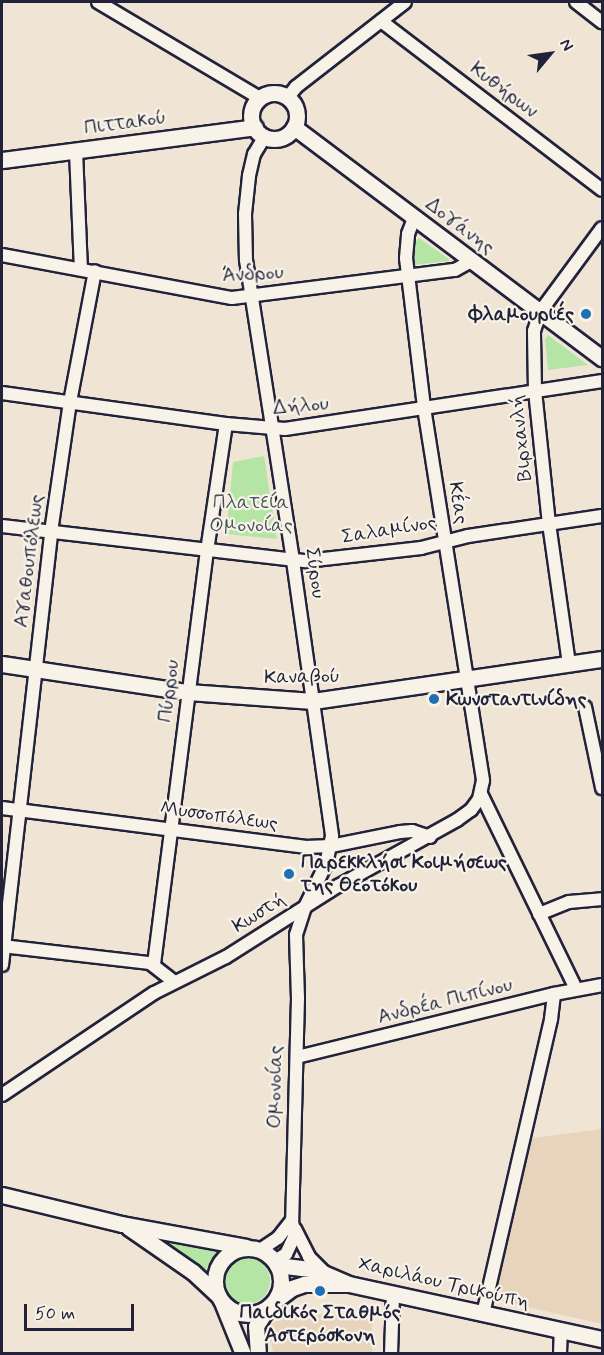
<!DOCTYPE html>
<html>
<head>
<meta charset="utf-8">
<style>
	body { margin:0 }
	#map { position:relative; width:604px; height:1355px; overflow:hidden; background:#f0e5d4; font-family:Mynerve,sans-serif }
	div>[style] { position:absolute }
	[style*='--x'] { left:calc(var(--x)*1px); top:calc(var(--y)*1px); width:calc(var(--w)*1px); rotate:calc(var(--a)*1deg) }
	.built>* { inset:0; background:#e8d4bc }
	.green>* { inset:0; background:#b4e5a5 }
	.round { border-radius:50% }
	.roads { filter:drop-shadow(2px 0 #22223b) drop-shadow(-2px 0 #22223b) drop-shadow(0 2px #22223b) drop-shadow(0 -2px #22223b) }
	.minor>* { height:12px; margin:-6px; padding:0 6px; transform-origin:6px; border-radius:6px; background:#f7f3e8 }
	.tertiary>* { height:15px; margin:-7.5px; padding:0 7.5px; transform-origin:7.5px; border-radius:7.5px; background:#f7f3e8 }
	.tertiary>.ring { margin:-7.5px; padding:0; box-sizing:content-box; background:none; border:15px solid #f7f3e8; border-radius:50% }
	.dots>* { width:16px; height:16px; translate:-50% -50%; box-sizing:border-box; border:3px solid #f7f3e8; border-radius:50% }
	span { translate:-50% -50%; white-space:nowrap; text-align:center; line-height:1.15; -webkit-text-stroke:4.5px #f7f3e8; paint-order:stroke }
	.street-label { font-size:20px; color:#22223b }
	.poi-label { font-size:20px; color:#22223b; font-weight:700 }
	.right { translate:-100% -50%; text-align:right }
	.left { translate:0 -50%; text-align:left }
	.park-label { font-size:20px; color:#465356 }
	.frame { position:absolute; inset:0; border:3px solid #22223b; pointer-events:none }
	.north { position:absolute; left:520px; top:24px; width:60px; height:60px; -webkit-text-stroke:4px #f7f3e8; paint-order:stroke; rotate:61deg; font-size:16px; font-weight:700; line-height:24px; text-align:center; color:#22223b }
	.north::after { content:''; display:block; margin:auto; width:21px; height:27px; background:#22223b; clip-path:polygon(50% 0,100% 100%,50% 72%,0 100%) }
	.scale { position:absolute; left:24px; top:1304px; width:110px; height:27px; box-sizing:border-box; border:3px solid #22223b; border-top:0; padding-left:8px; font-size:18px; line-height:21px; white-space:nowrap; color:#22223b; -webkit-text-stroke:4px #f7f3e8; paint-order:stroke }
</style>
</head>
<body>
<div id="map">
	<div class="built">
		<i style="clip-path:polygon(602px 1129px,602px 1324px,491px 1299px,525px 1144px,533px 1138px)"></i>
		<i style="clip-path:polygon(289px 1314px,372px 1314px,372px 1353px,273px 1353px,269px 1326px)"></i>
	</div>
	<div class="green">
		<i style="clip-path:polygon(419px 238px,449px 259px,449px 261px,412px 265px,416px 241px)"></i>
		<i style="clip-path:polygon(548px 335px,588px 365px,548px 370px,545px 340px)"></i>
		<i style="clip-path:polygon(264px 456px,277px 539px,226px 534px,233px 462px)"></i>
		<i style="clip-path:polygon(164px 1241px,217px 1250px,205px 1271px,162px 1242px)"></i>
		<i class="round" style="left:224px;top:1258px;width:46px;height:46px"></i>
	</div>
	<div class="roads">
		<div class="minor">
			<i style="--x:98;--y:2;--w:188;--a:30.7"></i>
			<i style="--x:576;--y:2;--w:33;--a:38"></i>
			<i style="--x:381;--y:21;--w:278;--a:37.4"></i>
			<i style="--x:288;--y:97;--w:13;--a:-51"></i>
			<i style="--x:296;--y:87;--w:138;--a:-37.9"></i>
			<i style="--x:265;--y:136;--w:21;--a:121"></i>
			<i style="--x:254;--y:154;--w:23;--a:103"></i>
			<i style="--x:249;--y:176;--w:38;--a:96"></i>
			<i style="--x:245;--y:214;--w:46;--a:88.8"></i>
			<i style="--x:246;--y:260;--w:305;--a:81.1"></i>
			<i style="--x:293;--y:561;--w:278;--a:81.9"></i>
			<i style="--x:332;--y:836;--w:29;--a:102"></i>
			<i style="--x:326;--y:864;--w:48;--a:116"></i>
			<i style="--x:305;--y:907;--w:29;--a:108"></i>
			<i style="--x:296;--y:935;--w:63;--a:88.2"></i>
			<i style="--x:298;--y:998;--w:222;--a:91.5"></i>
			<i style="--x:292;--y:1220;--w:17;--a:83"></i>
			<i style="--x:294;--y:1237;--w:19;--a:115"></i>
			<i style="--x:286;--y:1254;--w:13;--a:148"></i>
			<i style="--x:76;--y:151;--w:117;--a:87.6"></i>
			<i style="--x:2;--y:255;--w:234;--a:10.6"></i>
			<i style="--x:232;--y:298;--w:225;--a:-7.2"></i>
			<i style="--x:455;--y:270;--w:18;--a:-29"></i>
			<i style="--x:2;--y:393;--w:226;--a:7.9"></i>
			<i style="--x:226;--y:424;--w:59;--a:4.8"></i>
			<i style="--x:285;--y:429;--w:321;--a:-8.6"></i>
			<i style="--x:2;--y:526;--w:306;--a:6.6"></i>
			<i style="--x:306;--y:561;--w:116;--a:-6.4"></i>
			<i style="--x:421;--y:548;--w:49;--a:-14.3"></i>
			<i style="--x:468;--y:536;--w:135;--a:-8.5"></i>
			<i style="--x:569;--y:664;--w:141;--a:-98.1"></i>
			<i style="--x:549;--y:524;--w:134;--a:-96"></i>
			<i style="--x:535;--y:391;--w:60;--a:-91"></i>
			<i style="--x:534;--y:331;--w:20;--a:-72"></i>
			<i style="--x:540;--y:312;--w:104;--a:-53.6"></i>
			<i style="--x:585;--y:707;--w:83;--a:78.1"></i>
			<i style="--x:481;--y:794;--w:217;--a:64"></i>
			<i style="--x:2;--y:808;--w:305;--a:7.3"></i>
			<i style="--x:305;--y:847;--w:26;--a:-2"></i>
			<i style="--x:331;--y:846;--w:70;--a:-11.5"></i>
			<i style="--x:400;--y:832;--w:12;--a:-5"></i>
			<i style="--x:412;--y:831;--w:19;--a:18"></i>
			<i style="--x:539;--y:914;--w:32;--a:-22"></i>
			<i style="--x:569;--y:902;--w:33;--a:-5"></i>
			<i style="--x:2;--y:946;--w:149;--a:6.6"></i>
			<i style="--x:150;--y:963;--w:31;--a:38"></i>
			<i style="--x:154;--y:964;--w:416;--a:-82.7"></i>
			<i style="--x:207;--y:551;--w:128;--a:-81.5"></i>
			<i style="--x:2;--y:965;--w:436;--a:-83.5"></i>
			<i style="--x:51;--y:532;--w:131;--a:-81.7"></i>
			<i style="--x:70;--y:402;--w:133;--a:-79.2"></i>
			<i style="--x:297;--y:1057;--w:265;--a:-13.8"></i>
			<i style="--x:554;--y:994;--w:49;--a:-10.6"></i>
			<i style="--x:2;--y:1095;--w:183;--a:-33.9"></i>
			<i style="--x:154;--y:993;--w:80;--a:-26.6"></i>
			<i style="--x:226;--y:957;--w:133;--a:-32.4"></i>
			<i style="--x:338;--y:886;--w:136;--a:-29"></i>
			<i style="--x:457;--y:820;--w:17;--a:-36"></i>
			<i style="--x:471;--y:810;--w:14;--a:-54"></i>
			<i style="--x:479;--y:799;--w:19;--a:-78"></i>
			<i style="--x:483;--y:780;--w:378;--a:-99"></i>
			<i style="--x:424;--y:407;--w:150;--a:-96.9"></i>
			<i style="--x:406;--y:258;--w:24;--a:-85"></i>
			<i style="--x:408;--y:234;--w:17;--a:-69"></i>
			<i style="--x:295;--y:1229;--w:31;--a:63"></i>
			<i style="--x:309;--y:1257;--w:23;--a:45"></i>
			<i style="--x:260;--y:1250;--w:22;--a:-34"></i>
			<i style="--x:278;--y:1238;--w:23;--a:-52"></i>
			<i style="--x:483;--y:1314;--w:303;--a:-77"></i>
			<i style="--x:551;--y:1019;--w:25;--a:-83"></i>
			<i style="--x:391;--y:1354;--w:60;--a:-88.1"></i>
			<i style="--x:560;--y:1354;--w:24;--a:-88"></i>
		</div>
		<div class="tertiary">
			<i class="ring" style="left:251px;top:93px;width:31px;height:31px"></i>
			<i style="--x:294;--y:127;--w:385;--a:36.9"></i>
			<i style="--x:2;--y:160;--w:255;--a:-7.4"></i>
			<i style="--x:2;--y:664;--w:188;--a:8.6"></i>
			<i style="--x:188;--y:692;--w:125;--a:4.1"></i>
			<i style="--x:313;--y:701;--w:292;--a:-8.3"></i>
			<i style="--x:2;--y:1195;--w:123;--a:13.6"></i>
			<i style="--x:122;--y:1224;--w:126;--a:10.5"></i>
			<i style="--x:128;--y:1227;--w:79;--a:34.7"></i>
			<i style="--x:193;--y:1272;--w:33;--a:43"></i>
			<i class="ring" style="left:215px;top:1248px;width:51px;height:51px"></i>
			<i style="--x:277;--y:1265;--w:39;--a:7"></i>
			<i style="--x:316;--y:1270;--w:36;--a:23"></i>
			<i style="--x:349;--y:1284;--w:259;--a:12.3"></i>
			<i style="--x:276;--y:1300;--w:20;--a:-37"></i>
			<i style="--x:292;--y:1288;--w:13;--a:-18"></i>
			<i style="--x:304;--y:1284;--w:42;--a:0"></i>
			<i style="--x:222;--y:1302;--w:56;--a:68"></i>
			<i style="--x:258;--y:1354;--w:28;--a:-94"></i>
			<i style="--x:256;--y:1326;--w:20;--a:-57"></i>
		</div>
	</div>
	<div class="dots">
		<i style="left:586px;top:314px;background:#1f6fb2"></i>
		<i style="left:434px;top:699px;background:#1f6fb2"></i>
		<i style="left:289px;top:874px;background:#1f6fb2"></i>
		<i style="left:320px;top:1291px;background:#1f6fb2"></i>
	</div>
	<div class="street-label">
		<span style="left:504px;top:90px;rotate:37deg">Κυθήρων</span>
		<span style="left:125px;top:123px;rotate:-8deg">Πιττακού</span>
		<span style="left:460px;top:226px;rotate:37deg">Δογάνης</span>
		<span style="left:253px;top:274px;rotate:-3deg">Άνδρου</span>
		<span style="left:301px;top:406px;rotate:-5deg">Δήλου</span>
		<span style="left:521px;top:438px;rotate:-96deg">Βιρχανλή</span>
		<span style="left:458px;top:503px;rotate:81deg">Κέας</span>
		<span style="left:389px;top:530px;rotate:-9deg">Σαλαμίνος</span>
		<span style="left:29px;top:561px;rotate:-83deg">Αγαθουπόλεως</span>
		<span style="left:315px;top:573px;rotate:82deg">Σύρου</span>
		<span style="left:302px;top:677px;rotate:-1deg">Καναβού</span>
		<span style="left:169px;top:691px;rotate:-83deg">Πύρρου</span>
		<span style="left:219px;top:816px;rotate:8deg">Μυσσοπόλεως</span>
		<span style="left:259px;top:913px;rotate:-32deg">Κωστή</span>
		<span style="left:445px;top:1001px;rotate:-14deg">Ανδρέα Πιπίνου</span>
		<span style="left:275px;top:1087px;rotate:-89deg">Ομονοίας</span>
		<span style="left:444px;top:1283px;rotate:13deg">Χαριλάου Τρικούπη</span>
	</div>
	<div class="poi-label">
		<span class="right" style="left:574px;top:314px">Φλαμουριές</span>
		<span class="left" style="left:446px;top:699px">Κωνσταντινίδης</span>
		<span class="left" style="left:301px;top:874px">Παρεκκλήσι Κοιμήσεως<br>της Θεοτόκου</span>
		<span style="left:320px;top:1324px">Παιδικός Σταθμός<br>Αστερόσκονη</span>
	</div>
	<div class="park-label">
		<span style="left:251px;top:514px">Πλατεία<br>Ομονοίας</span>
	</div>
	<div class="frame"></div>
	<div class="north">N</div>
	<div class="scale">50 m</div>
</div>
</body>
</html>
